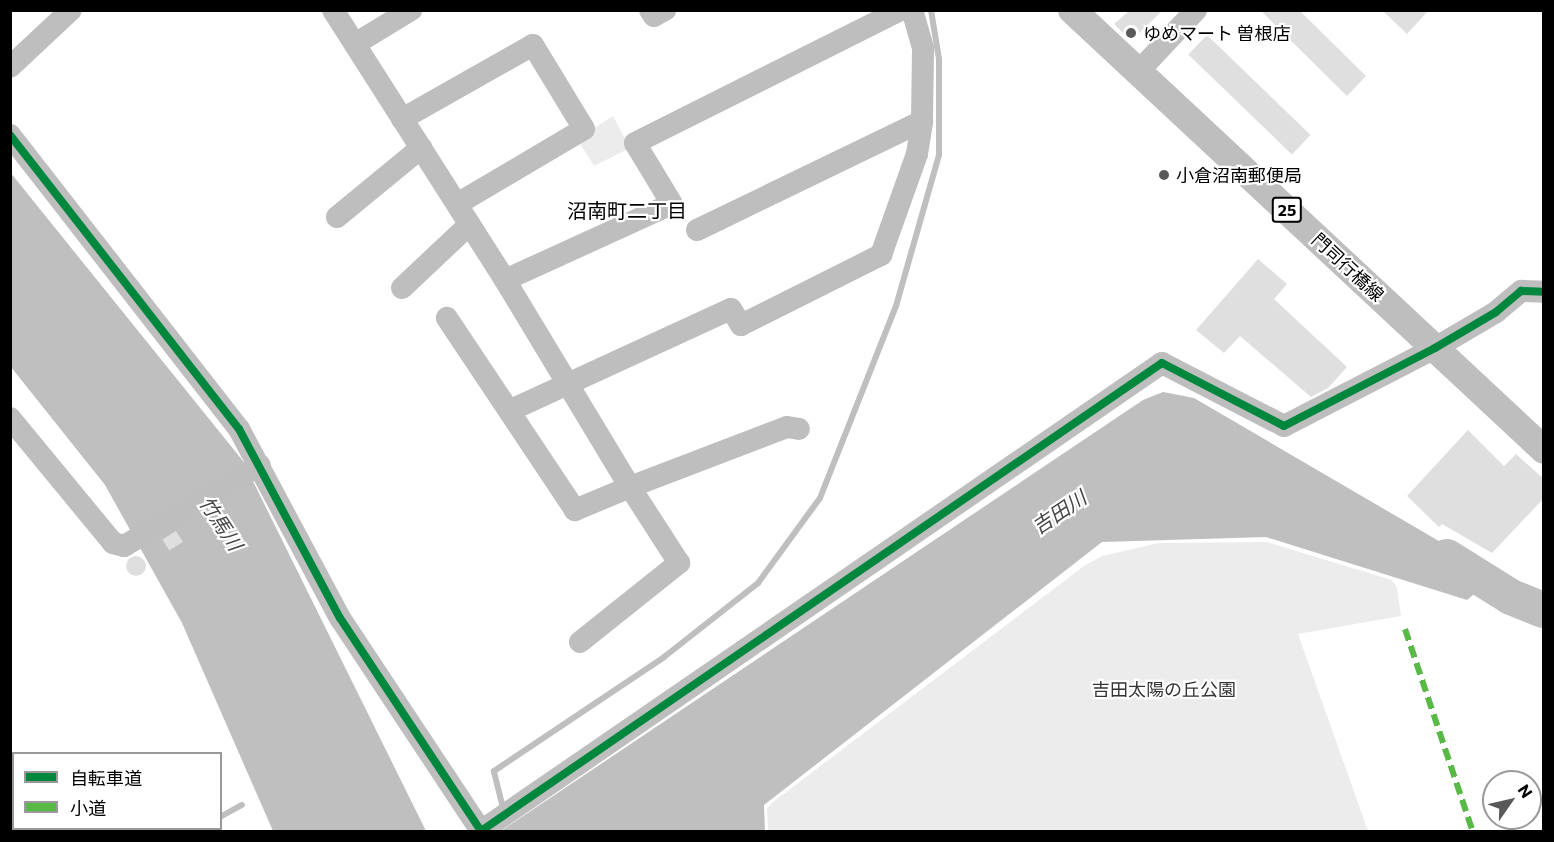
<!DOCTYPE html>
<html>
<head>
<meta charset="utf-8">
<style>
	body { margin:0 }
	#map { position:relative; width:1554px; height:842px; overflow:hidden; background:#fff; font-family:Commissioner,"Noto Sans JP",sans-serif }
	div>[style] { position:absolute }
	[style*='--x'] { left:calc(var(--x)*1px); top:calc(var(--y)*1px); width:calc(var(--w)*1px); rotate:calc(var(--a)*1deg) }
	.green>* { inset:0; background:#ececec }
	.water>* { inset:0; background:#bfbfbf }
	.stream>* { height:6px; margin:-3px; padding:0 3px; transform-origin:3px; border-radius:3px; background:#bfbfbf }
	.river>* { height:36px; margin:-18px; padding:0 18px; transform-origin:18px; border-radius:18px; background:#bfbfbf }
	.building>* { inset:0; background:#dfdfdf; transform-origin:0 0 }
	.round { border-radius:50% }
	.minor>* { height:22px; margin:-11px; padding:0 11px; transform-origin:11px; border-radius:11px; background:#bebebe }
	.major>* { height:28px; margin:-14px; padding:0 14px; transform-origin:14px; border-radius:14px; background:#bebebe }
	.quiet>* { height:6px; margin-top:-3px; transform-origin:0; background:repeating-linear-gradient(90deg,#58b947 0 12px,transparent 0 18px) }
	.cycleway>* { height:8px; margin:-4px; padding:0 4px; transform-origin:4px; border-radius:4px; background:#00873e }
	.dots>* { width:16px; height:16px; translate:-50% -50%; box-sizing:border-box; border:3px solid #fff; border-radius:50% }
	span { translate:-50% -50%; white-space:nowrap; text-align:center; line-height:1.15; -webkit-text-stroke:4.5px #fff; paint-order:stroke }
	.shield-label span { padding:2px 4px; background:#fff; border:2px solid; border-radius:4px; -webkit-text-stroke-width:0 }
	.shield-label { font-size:16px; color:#000; font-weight:700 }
	.poi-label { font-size:18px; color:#000 }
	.left { translate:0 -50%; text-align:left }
	.street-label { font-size:18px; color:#000 }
	.park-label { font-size:18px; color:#333 }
	.neighbourhood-label { font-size:20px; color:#000 }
	.water-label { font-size:20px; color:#444; font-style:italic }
	.frame { position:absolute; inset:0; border:12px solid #000; pointer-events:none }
	.legend { position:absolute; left:12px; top:752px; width:210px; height:78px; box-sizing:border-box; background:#fff; border:2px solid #999; margin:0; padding:8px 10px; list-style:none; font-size:18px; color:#000 }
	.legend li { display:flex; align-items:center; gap:12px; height:30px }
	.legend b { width:30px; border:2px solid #999 }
	.north { position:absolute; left:1482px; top:770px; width:60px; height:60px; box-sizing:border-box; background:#fff; border:2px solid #999; border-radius:50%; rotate:56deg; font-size:16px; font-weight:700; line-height:24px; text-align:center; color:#000 }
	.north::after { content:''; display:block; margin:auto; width:21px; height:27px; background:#595959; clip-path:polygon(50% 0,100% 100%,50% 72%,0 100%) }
</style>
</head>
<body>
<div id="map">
	<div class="green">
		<i style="clip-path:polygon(613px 116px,630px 148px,594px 166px,577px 139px)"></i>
		<i style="clip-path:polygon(1267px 542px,1392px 580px,1397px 588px,1401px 616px,1298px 634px,1368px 831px,768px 831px,767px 808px,773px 802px,1084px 566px,1102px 556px,1159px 543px)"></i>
	</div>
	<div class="water">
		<i style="clip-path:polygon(10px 172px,243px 461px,426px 831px,273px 831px,182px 623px,105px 485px,11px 367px)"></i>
		<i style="clip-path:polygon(1163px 392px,1194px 398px,1497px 575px,1467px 600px,1266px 537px,1102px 542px,764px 805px,765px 831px,501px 831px,1143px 400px)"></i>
	</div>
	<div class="stream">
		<i style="--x:503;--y:808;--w:38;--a:-104"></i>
		<i style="--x:494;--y:771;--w:205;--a:-33.8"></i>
		<i style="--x:664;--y:657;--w:120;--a:-38.2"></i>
		<i style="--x:758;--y:583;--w:105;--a:-53.9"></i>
		<i style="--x:820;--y:498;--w:206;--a:-68.4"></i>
		<i style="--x:896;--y:306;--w:157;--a:-74.1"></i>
		<i style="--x:939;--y:155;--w:96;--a:-90"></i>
		<i style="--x:939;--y:59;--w:50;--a:-99.3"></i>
		<i style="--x:220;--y:817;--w:25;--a:-29"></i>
		<i style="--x:193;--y:832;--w:7;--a:-34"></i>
	</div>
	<div class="river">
		<i style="--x:1447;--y:557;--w:75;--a:32"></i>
		<i style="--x:1511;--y:597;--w:35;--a:22"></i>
	</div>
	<div class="building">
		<i style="clip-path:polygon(1130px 10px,1163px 10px,1131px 41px,1114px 24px)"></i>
		<i style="clip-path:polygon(1260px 10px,1299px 10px,1366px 76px,1347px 96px)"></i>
		<i style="clip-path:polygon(1382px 10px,1429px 10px,1407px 34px)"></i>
		<i style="left:1207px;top:35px;width:144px;height:27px;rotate:44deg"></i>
		<i style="clip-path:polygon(1258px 259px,1287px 284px,1274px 299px,1347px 367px,1328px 388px,1311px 397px,1240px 336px,1224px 353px,1196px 330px)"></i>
		<i style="clip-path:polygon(1468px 430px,1504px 466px,1516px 454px,1544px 479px,1544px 498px,1492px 553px,1442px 524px,1439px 527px,1407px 496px)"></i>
		<i style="left:176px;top:531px;width:13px;height:16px;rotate:58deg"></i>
		<i class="round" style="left:126px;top:556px;width:20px;height:20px"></i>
	</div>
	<div class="minor">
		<i style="--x:333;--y:10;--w:320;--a:57.5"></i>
		<i style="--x:505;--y:280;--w:242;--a:58.9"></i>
		<i style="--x:630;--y:487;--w:60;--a:157.3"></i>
		<i style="--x:575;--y:510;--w:231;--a:-123.7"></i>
		<i style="--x:650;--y:10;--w:7;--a:56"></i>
		<i style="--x:654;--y:16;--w:13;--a:-29"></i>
		<i style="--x:355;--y:44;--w:66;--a:-31.3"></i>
		<i style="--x:10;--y:67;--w:83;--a:-43.1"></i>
		<i style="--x:1138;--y:72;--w:85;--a:-46.9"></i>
		<i style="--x:402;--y:119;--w:150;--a:-29.5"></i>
		<i style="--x:533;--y:45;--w:98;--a:58.7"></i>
		<i style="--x:584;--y:129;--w:147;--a:149.4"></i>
		<i style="--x:10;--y:135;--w:373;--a:52.1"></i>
		<i style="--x:239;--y:429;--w:214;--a:61.9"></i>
		<i style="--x:340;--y:618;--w:255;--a:56.5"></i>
		<i style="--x:481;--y:831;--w:826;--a:-34.5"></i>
		<i style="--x:1162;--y:363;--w:137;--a:27.3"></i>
		<i style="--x:1284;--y:426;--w:170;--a:-27.3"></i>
		<i style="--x:1435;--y:348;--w:71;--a:-30.5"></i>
		<i style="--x:1496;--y:312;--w:33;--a:-40"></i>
		<i style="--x:1521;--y:291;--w:23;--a:2"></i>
		<i style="--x:337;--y:217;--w:109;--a:-39.4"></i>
		<i style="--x:697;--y:230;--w:250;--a:-25.8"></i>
		<i style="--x:505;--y:280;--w:183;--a:-24.5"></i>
		<i style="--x:672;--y:204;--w:71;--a:-121.2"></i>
		<i style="--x:635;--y:143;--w:297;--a:-26.6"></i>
		<i style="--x:402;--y:288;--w:93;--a:-43.3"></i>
		<i style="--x:509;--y:411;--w:244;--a:-24.7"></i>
		<i style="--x:731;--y:309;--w:19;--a:58"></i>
		<i style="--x:741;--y:325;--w:157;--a:-26.6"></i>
		<i style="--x:881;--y:255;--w:107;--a:-70.4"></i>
		<i style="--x:917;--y:154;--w:33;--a:-81"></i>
		<i style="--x:922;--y:121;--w:73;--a:-89.2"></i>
		<i style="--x:923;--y:48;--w:40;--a:-106"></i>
		<i style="--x:10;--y:418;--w:162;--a:50.5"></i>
		<i style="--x:113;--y:543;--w:11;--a:15"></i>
		<i style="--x:124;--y:546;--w:158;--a:-30.8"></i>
		<i style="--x:580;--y:642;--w:127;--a:-38.6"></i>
		<i style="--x:679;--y:563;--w:90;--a:-122.8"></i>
		<i style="--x:630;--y:487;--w:168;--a:-20.9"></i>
		<i style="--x:787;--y:427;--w:12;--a:9"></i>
	</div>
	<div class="major">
		<i style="--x:1072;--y:10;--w:645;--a:42.99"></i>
	</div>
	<div class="quiet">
		<i style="--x:1405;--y:629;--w:214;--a:71.5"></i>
	</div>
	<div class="cycleway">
		<i style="--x:10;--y:135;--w:373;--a:52.1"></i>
		<i style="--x:239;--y:429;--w:214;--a:61.9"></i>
		<i style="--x:340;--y:618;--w:255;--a:56.5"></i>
		<i style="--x:481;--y:831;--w:826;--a:-34.5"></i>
		<i style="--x:1162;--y:363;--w:137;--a:27.3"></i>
		<i style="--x:1284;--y:426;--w:170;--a:-27.3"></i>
		<i style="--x:1435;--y:348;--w:71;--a:-30.5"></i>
		<i style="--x:1496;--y:312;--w:33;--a:-40"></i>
		<i style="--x:1521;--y:291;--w:23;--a:2"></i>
	</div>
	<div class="dots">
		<i style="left:1131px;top:33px;background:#595959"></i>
		<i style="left:1164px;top:175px;background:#595959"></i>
	</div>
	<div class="shield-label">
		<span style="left:1287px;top:210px">25</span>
	</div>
	<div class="poi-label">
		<span class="left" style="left:1143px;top:33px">ゆめマート 曽根店</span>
		<span class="left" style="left:1176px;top:175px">小倉沼南郵便局</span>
	</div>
	<div class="street-label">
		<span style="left:1348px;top:267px;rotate:43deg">門司行橋線</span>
	</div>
	<div class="park-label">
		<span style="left:1164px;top:689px">吉田太陽の丘公園</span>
	</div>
	<div class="neighbourhood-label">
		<span style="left:627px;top:210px">沼南町二丁目</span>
	</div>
	<div class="water-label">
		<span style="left:1059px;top:512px;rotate:-34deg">吉田川</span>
		<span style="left:221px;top:523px;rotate:57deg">竹馬川</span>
	</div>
	<div class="frame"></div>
	<ul class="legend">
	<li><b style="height:8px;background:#00873e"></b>自転車道</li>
	<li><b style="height:8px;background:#58b947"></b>小道</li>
	</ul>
	<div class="north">N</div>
</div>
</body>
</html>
